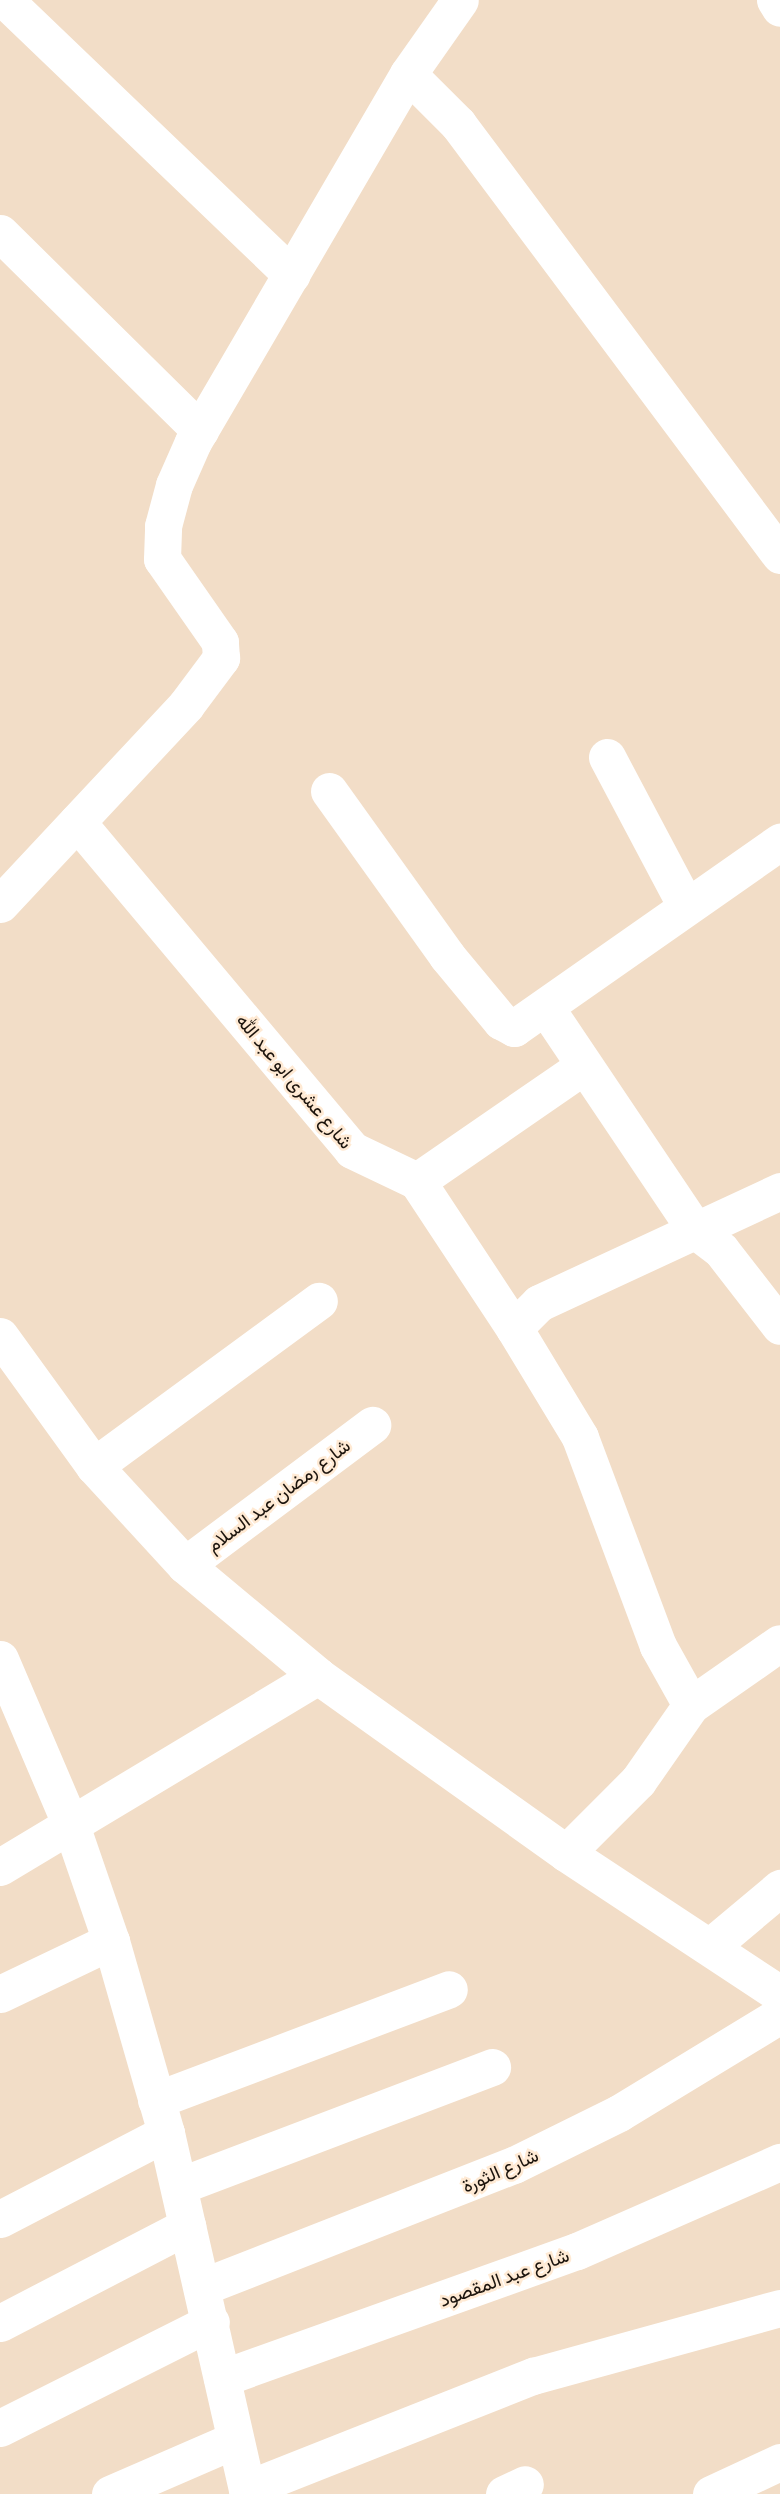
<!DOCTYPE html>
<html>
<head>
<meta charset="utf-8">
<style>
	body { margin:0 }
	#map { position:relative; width:780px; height:2494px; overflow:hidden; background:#f2ddc7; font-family:Literata,Vazirmatn,serif }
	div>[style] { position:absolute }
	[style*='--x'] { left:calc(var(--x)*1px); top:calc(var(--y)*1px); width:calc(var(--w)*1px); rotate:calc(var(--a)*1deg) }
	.minor>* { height:37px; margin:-18.5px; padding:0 18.5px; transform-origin:18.5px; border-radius:18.5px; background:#fff }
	span { translate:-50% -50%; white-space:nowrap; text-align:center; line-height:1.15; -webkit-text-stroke:5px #ffead4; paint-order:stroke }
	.street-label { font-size:19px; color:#1c140d }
</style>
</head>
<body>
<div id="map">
	<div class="minor">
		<i style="--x:5;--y:0;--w:397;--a:43.8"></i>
		<i style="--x:775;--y:0;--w:9;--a:58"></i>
		<i style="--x:408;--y:74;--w:71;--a:45"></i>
		<i style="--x:458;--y:124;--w:538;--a:53.24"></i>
		<i style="--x:0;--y:233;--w:281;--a:44.6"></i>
		<i style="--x:607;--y:757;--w:169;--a:62.1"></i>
		<i style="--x:329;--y:791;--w:203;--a:54.4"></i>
		<i style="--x:447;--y:956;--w:85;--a:50.3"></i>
		<i style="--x:501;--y:1021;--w:15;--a:28"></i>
		<i style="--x:514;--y:1028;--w:325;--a:-35"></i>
		<i style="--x:77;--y:822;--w:428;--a:50"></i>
		<i style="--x:352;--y:1150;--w:72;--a:25.5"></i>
		<i style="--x:417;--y:1181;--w:176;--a:56.6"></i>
		<i style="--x:0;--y:904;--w:272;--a:-46.9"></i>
		<i style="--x:186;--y:705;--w:59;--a:-53.3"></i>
		<i style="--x:221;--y:658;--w:16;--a:-94"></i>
		<i style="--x:220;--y:642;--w:101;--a:-124.9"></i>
		<i style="--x:162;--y:559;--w:33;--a:-88"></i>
		<i style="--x:163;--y:526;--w:42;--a:-75"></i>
		<i style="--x:174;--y:485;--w:47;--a:-66.2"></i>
		<i style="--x:193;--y:442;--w:426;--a:-59.7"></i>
		<i style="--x:408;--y:74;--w:90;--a:-54.9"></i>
		<i style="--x:546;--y:1008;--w:269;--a:56.1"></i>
		<i style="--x:696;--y:1231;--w:31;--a:37"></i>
		<i style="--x:721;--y:1250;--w:96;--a:52.2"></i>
		<i style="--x:417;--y:1181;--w:201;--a:-34.6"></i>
		<i style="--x:0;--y:1336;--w:160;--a:54.1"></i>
		<i style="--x:94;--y:1466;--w:134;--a:47.4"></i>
		<i style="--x:185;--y:1565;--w:173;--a:39.8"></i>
		<i style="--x:318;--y:1676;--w:305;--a:35.5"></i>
		<i style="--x:566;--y:1853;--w:256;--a:33.4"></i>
		<i style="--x:94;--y:1466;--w:279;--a:-36.3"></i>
		<i style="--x:185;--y:1565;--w:234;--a:-36.8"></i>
		<i style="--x:0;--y:1659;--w:184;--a:66.9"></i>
		<i style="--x:72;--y:1828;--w:120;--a:71"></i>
		<i style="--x:111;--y:1941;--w:200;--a:74"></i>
		<i style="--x:166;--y:2133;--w:370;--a:77.2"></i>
		<i style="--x:691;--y:1705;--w:68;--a:-119.2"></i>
		<i style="--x:658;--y:1646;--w:223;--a:-110.5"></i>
		<i style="--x:580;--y:1437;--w:127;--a:-121.2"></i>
		<i style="--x:514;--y:1328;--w:35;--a:-45"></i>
		<i style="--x:539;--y:1303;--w:266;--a:-24.9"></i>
		<i style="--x:566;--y:1853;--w:102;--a:-45"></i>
		<i style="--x:638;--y:1781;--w:93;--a:-55.1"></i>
		<i style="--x:691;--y:1705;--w:108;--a:-34.9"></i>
		<i style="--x:0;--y:1867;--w:371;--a:-31"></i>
		<i style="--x:712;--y:1945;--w:89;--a:-40"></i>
		<i style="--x:0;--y:1994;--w:123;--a:-25.5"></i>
		<i style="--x:156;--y:2100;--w:313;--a:-20.7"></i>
		<i style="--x:179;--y:2186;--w:335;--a:-20.8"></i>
		<i style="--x:0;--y:2219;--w:187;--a:-27.4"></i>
		<i style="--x:202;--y:2287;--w:335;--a:-21.4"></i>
		<i style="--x:514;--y:2165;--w:117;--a:-26.3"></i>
		<i style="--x:619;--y:2113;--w:188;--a:-31.3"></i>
		<i style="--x:0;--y:2323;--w:211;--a:-27.4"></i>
		<i style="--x:222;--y:2378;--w:377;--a:-19.7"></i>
		<i style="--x:577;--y:2251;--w:222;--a:-23.7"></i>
		<i style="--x:0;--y:2428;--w:236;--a:-26.7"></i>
		<i style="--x:247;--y:2489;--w:308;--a:-21.6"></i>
		<i style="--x:533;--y:2376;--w:256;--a:-15.4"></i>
		<i style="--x:110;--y:2494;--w:135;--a:-23.5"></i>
		<i style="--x:504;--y:2494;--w:23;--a:-25"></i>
		<i style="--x:711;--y:2494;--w:76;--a:-24.9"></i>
	</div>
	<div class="street-label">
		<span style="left:295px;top:1081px;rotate:50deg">شارع عشرى ابو عبد الله</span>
		<span style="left:278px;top:1495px;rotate:-37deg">شارع رمضان عبد السلام</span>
		<span style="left:500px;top:2170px;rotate:-24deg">شارع الثورة</span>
		<span style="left:504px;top:2277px;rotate:-20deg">شارع عبد المقصود</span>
	</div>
</div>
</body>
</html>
